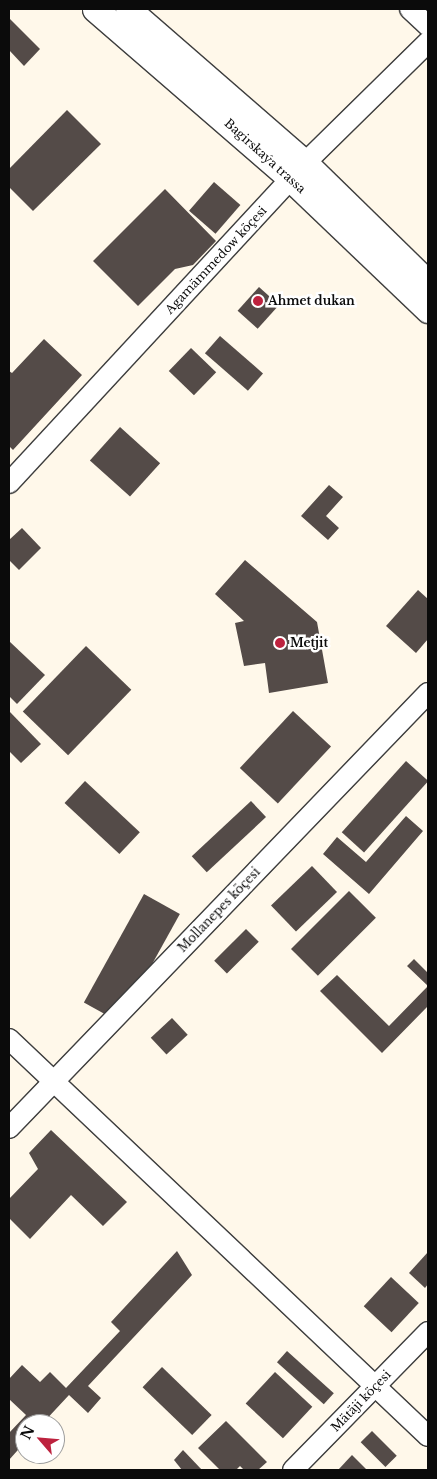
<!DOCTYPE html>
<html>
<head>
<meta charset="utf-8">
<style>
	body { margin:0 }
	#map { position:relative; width:437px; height:1479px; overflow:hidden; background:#fff8ea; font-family:"Libre Baskerville",serif }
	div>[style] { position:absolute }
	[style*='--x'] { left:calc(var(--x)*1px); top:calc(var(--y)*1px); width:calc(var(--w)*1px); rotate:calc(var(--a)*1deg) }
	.building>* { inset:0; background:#544b48; transform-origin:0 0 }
	.roads { filter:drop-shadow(1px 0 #3e3e3e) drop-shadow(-1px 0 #3e3e3e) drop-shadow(0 1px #3e3e3e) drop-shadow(0 -1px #3e3e3e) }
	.minor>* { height:20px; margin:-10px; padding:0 10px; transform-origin:10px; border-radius:10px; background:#fff }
	.tertiary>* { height:25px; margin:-12.5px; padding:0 12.5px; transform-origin:12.5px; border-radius:12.5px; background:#fff }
	.dots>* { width:14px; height:14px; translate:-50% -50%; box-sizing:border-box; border:2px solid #fff; border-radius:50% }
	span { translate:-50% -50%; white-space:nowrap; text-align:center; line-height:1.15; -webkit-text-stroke:5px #fff; paint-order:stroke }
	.street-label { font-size:12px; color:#0b0b0b }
	.poi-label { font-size:12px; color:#0b0b0b; font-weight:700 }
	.left { translate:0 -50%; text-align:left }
	.frame { position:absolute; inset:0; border:10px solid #0b0b0b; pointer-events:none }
	.north { position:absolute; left:15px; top:1414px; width:50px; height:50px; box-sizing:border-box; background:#fff; border:1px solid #9d9d9d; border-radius:50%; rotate:297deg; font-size:14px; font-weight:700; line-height:20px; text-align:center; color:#0b0b0b }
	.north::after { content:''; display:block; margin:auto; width:18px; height:22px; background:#bd223e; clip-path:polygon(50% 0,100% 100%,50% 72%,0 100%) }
</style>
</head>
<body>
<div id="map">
	<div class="building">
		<i style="clip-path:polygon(9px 18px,40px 49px,24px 66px,9px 50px)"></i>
		<i style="clip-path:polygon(67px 110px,101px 144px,33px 211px,9px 187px,9px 169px)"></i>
		<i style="left:214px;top:182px;width:35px;height:38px;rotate:41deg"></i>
		<i style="clip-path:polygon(165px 189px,216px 241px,193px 265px,175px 269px,138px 306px,93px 261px)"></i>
		<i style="left:259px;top:287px;width:27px;height:32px;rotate:42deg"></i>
		<i style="left:220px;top:336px;width:57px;height:23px;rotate:41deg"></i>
		<i style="clip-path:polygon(44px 339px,82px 375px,13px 450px,9px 446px,9px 371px,12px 373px)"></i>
		<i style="left:191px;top:348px;width:35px;height:32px;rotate:44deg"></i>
		<i style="left:120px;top:427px;width:54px;height:45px;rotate:42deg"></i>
		<i style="clip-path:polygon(329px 485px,343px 497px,326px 516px,339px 528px,328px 540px,301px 516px)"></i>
		<i style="clip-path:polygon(22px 528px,41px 548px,19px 570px,9px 560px,9px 540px)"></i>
		<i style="clip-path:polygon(245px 560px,317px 622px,328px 683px,269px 693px,265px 663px,244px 666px,235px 623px,244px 621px,215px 594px)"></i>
		<i style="clip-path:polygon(418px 590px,428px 599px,428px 639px,416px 653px,386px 626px)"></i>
		<i style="clip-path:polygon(9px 641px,45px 675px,17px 704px,9px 696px)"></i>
		<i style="left:86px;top:646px;width:63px;height:91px;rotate:44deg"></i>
		<i style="clip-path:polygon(9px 711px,41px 744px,21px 763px,9px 751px)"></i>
		<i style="left:293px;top:711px;width:52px;height:78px;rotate:43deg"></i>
		<i style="left:406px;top:761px;width:30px;height:96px;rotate:42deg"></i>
		<i style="left:85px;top:781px;width:75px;height:30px;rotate:43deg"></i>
		<i style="left:251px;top:801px;width:22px;height:81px;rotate:47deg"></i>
		<i style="clip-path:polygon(406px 816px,423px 831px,369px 894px,323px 854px,337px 837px,366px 862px)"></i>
		<i style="left:312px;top:866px;width:36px;height:57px;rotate:46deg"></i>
		<i style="left:349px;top:891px;width:38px;height:82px;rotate:45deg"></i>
		<i style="left:144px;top:894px;width:41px;height:124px;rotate:29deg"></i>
		<i style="left:246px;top:929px;width:18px;height:45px;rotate:45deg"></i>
		<i style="clip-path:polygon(414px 959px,428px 973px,428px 1006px,382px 1053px,320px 991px,337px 975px,389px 1026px,428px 986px,407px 966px)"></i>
		<i style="left:172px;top:1018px;width:23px;height:29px;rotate:47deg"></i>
		<i style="clip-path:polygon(51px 1130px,127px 1202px,103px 1226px,71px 1195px,30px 1239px,9px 1218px,9px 1199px,38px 1169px,29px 1153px)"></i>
		<i style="clip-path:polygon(177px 1251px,192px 1275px,88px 1386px,101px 1398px,88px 1413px,69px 1395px,42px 1424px,25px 1424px,25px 1442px,9px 1460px,9px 1433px,26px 1415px,9px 1399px,9px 1379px,22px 1365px,40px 1382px,50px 1372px,66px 1388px,120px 1331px,111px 1322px)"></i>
		<i style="clip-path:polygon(428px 1252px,428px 1284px,425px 1288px,409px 1273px)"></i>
		<i style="left:391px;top:1277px;width:38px;height:40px;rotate:43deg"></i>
		<i style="left:287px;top:1351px;width:63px;height:15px;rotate:42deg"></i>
		<i style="left:162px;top:1367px;width:69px;height:28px;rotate:44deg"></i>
		<i style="left:275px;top:1372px;width:51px;height:43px;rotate:43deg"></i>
		<i style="clip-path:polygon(226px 1421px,267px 1462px,258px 1470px,244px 1470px,240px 1466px,236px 1470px,220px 1470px,198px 1448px)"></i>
		<i style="left:372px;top:1431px;width:35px;height:16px;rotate:45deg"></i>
		<i style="clip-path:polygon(183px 1450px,202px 1470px,182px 1470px,174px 1460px)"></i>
		<i style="clip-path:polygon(352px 1455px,367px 1470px,338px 1470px)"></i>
	</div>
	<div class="roads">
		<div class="minor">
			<i style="--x:410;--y:9;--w:25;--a:43"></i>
			<i style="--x:9;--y:483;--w:436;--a:-47.2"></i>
			<i style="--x:305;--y:163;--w:173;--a:-44.5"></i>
			<i style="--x:9;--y:1039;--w:577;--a:43.46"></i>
			<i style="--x:9;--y:1128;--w:604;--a:-46.07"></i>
			<i style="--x:293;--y:1470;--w:193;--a:-45.6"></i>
		</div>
		<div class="tertiary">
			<i style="--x:95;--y:9;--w:259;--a:40.9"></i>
			<i style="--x:291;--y:179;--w:190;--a:43.7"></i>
			<i style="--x:128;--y:9;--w:235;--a:41"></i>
			<i style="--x:305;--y:163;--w:172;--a:44.3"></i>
		</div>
	</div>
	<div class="dots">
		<i style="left:258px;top:301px;background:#bd223e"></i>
		<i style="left:280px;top:643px;background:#bd223e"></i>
	</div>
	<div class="street-label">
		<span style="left:265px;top:156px;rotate:42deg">Bagirskaýa trassa</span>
		<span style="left:216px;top:260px;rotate:-47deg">Agamämmedow köçesi</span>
		<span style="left:219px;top:910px;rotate:-46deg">Mollanepes köçesi</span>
		<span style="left:361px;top:1401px;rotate:-46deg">Mätäji köçesi</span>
	</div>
	<div class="poi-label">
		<span class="left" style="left:268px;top:301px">Ahmet dukan</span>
		<span class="left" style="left:290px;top:643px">Metjit</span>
	</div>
	<div class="frame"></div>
	<div class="north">N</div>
</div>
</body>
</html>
